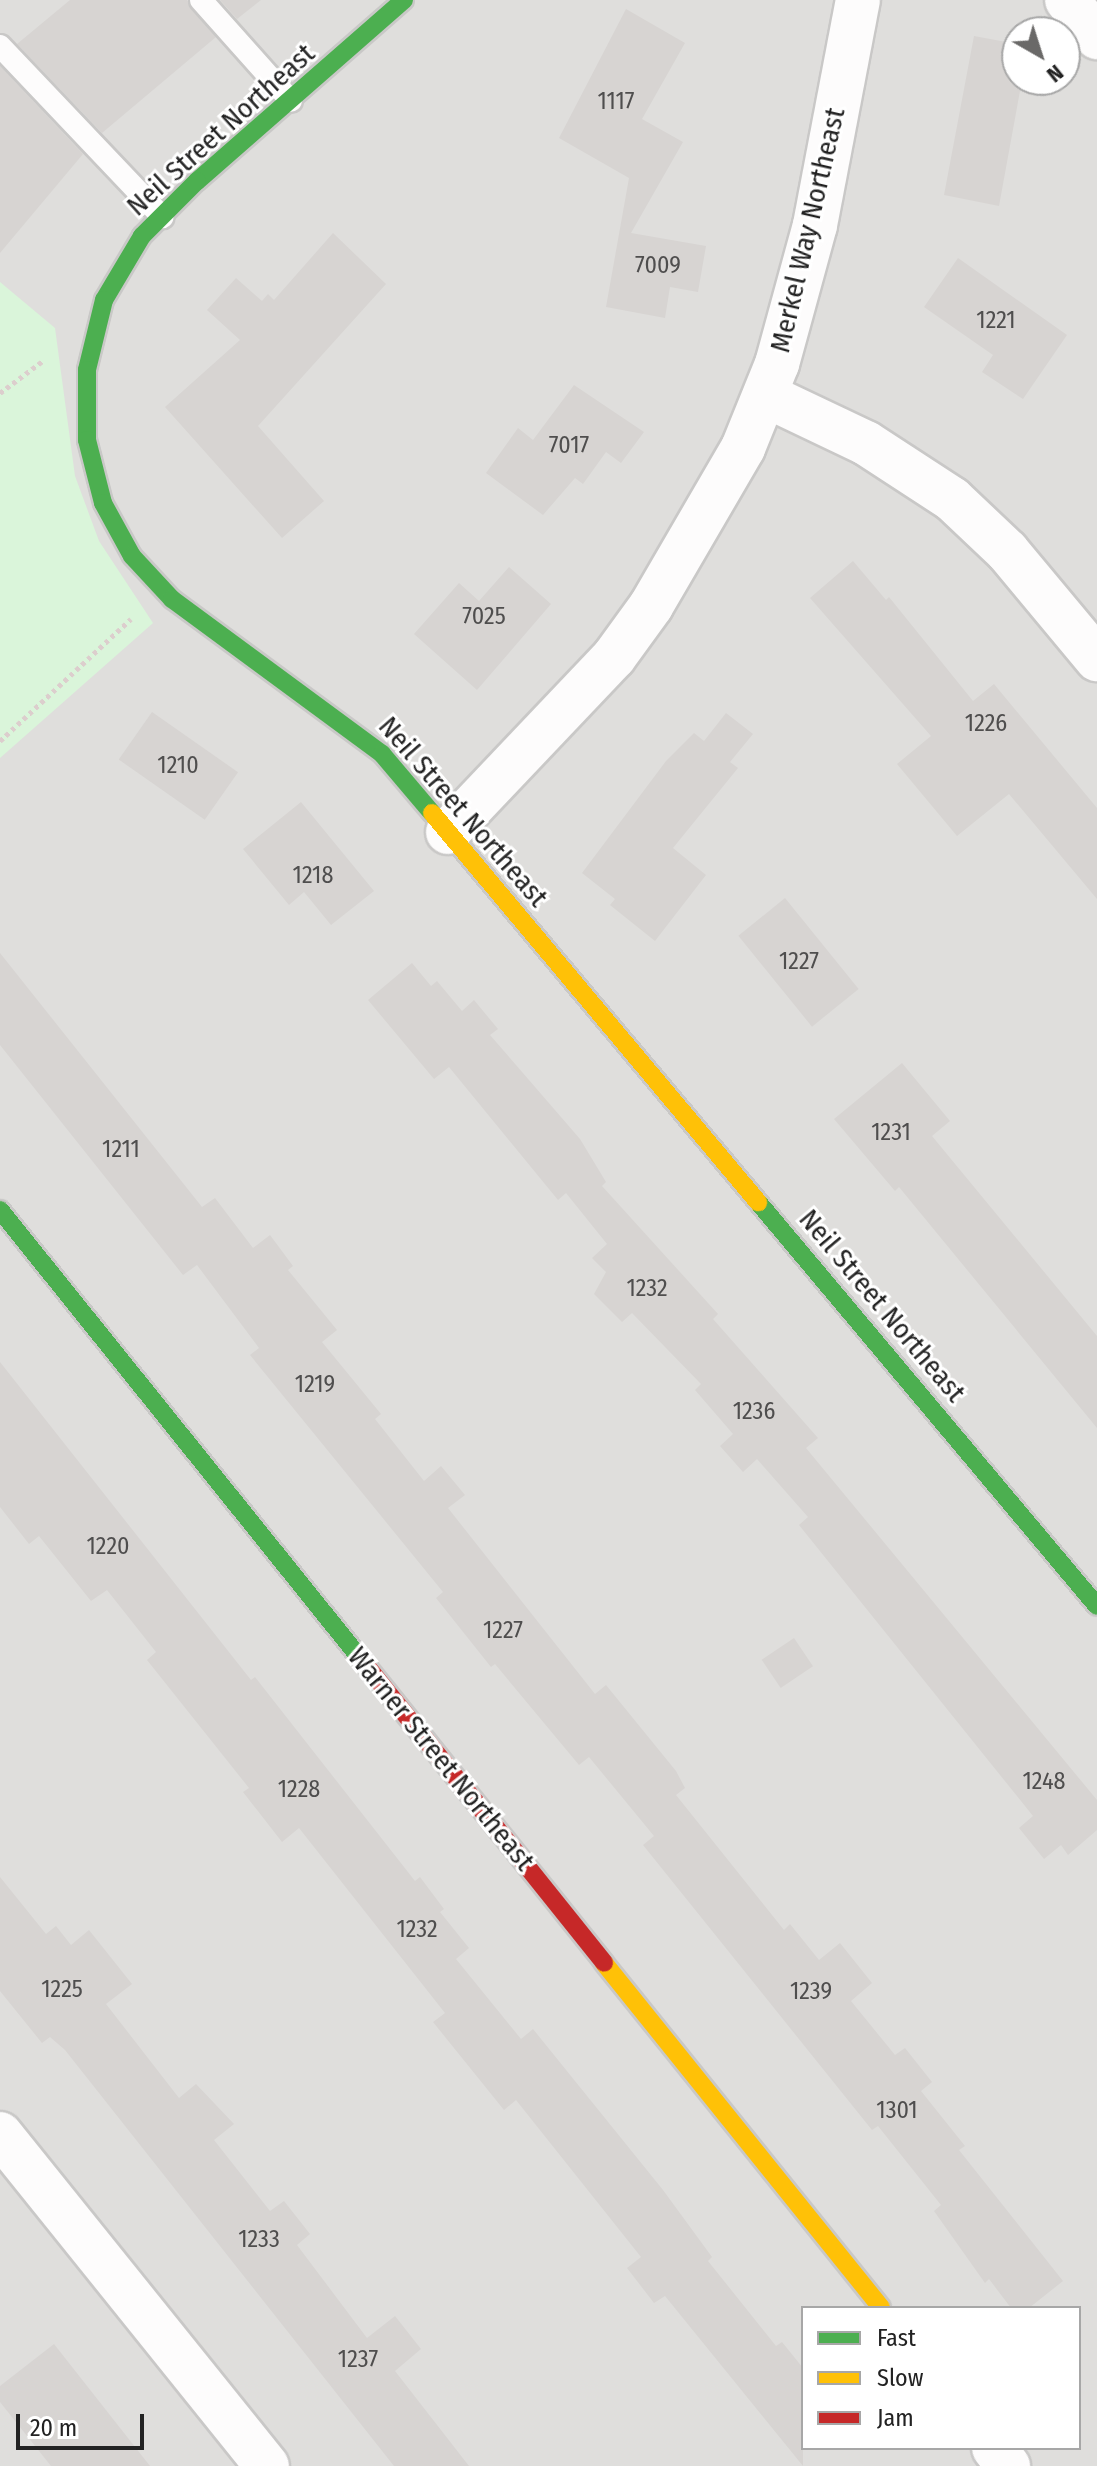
<!DOCTYPE html>
<html>
<head>
<meta charset="utf-8">
<style>
	body { margin:0 }
	#map { position:relative; width:1097px; height:2466px; overflow:hidden; background:#f0eeeb; font-family:"Fira Sans Condensed",sans-serif }
	div>[style] { position:absolute }
	[style*='--x'] { left:calc(var(--x)*1px); top:calc(var(--y)*1px); width:calc(var(--w)*1px); rotate:calc(var(--a)*1deg) }
	.residential>* { inset:0; background:#dfdedc }
	.park>* { inset:0; background:#daf5da }
	.building>* { inset:0; background:#d7d4d2; transform-origin:0 0 }
	.path>* { height:5px; margin-top:-2.5px; transform-origin:0; background:repeating-linear-gradient(90deg,#dccecd 0 4px,transparent 0 8px) }
	.roads { filter:drop-shadow(2px 0 #c9c8c7) drop-shadow(-2px 0 #c9c8c7) drop-shadow(0 2px #c9c8c7) drop-shadow(0 -2px #c9c8c7) }
	.lane>* { height:22px; margin:-11px; padding:0 11px; transform-origin:11px; border-radius:11px; background:#fdfcfc }
	.street>* { height:44px; margin:-22px; padding:0 22px; transform-origin:22px; border-radius:22px; background:#fdfcfc }
	.fast>* { height:18px; margin:-9px; padding:0 9px; transform-origin:9px; border-radius:9px; background:#4caf50 }
	.slow>* { height:18px; margin:-9px; padding:0 9px; transform-origin:9px; border-radius:9px; background:#ffc107 }
	.jam>* { height:18px; margin:-9px; padding:0 9px; transform-origin:9px; border-radius:9px; background:#c62828 }
	span { translate:-50% -50%; white-space:nowrap; text-align:center; line-height:1.15; -webkit-text-stroke:6px #fff; paint-order:stroke }
	.number-label { font-size:24px; color:#4f4e4e }
	.number-label span { -webkit-text-stroke-width:0 }
	.street-label { font-size:28px; color:#222 }
	.legend { position:absolute; left:801px; top:2306px; width:280px; height:144px; box-sizing:border-box; background:#fff; border:2px solid #a7a7a7; margin:0; padding:10px 14px; list-style:none; font-size:24px; color:#222 }
	.legend li { display:flex; align-items:center; gap:16px; height:40px }
	.legend b { width:40px; border:2px solid #a7a7a7 }
	.north { position:absolute; left:1001px; top:16px; width:80px; height:80px; box-sizing:border-box; background:#fff; border:2px solid #a7a7a7; border-radius:50%; rotate:141deg; font-size:22px; font-weight:700; line-height:32px; text-align:center; color:#222 }
	.north::after { content:''; display:block; margin:auto; width:28px; height:36px; background:#6a6968; clip-path:polygon(50% 0,100% 100%,50% 72%,0 100%) }
	.scale { position:absolute; left:16px; top:2414px; width:128px; height:36px; box-sizing:border-box; border:4px solid #222; border-top:0; padding-left:10px; font-size:24px; line-height:28px; white-space:nowrap; color:#222; -webkit-text-stroke:6px #fff; paint-order:stroke }
</style>
</head>
<body>
<div id="map">
	<div class="residential">
		<i style="clip-path:polygon(evenodd,0 0,1097px 0,1097px 2466px,0 2466px,0 0,1017px 32px,1065px 32px,1065px 80px,1017px 80px,1017px 32px,0 0,803px 2308px,1079px 2308px,1079px 2448px,803px 2448px,803px 2308px)"></i>
	</div>
	<div class="park">
		<i style="clip-path:polygon(0 282px,55px 328px,75px 476px,99px 541px,153px 623px,0 758px)"></i>
	</div>
	<div class="building">
		<i style="clip-path:polygon(70px 0,187px 0,216px 37px,102px 133px,17px 44px)"></i>
		<i style="clip-path:polygon(220px 0,261px 0,237px 19px)"></i>
		<i style="clip-path:polygon(626px 9px,685px 43px,642px 119px,683px 142px,631px 233px,706px 246px,698px 292px,670px 287px,665px 318px,606px 307px,629px 178px,559px 138px)"></i>
		<i style="clip-path:polygon(974px 36px,1017px 44px,1017px 80px,1022px 80px,999px 206px,944px 195px)"></i>
		<i style="clip-path:polygon(0 66px,83px 154px,0 253px)"></i>
		<i style="clip-path:polygon(333px 233px,386px 284px,258px 426px,324px 501px,282px 538px,165px 407px,240px 340px,207px 310px,236px 278px,262px 301px,268px 294px,274px 300px)"></i>
		<i style="clip-path:polygon(958px 258px,1067px 335px,1023px 399px,982px 372px,993px 355px,924px 307px)"></i>
		<i style="clip-path:polygon(574px 385px,644px 432px,621px 463px,606px 452px,583px 484px,575px 478px,543px 515px,486px 473px,518px 428px,533px 440px)"></i>
		<i style="clip-path:polygon(853px 561px,886px 600px,889px 597px,973px 701px,994px 684px,1097px 808px,1097px 899px,1009px 794px,957px 836px,897px 764px,931px 736px,810px 598px)"></i>
		<i style="clip-path:polygon(509px 567px,551px 604px,477px 690px,414px 634px,459px 583px,479px 601px)"></i>
		<i style="left:152px;top:712px;width:105px;height:58px;rotate:35deg"></i>
		<i style="clip-path:polygon(726px 713px,753px 734px,730px 762px,738px 768px,673px 848px,706px 875px,655px 941px,610px 905px,615px 899px,582px 873px,666px 761px,694px 733px,704px 741px)"></i>
		<i style="clip-path:polygon(301px 802px,374px 891px,331px 925px,304px 892px,289px 905px,243px 849px)"></i>
		<i style="left:785px;top:898px;width:117px;height:60px;rotate:51deg"></i>
		<i style="clip-path:polygon(0 953px,202px 1207px,215px 1198px,253px 1248px,270px 1235px,293px 1266px,288px 1270px,337px 1330px,322px 1342px,381px 1414px,375px 1419px,424px 1481px,441px 1466px,465px 1495px,448px 1508px,595px 1694px,606px 1685px,676px 1771px,685px 1788px,676px 1795px,784px 1930px,790px 1924px,819px 1960px,840px 1943px,872px 1983px,851px 2001px,895px 2055px,905px 2048px,932px 2082px,921px 2091px,965px 2146px,959px 2150px,1063px 2281px,1029px 2308px,1011px 2308px,989px 2279px,985px 2283px,934px 2211px,941px 2205px,878px 2126px,872px 2130px,643px 1845px,654px 1836px,589px 1757px,579px 1765px,495px 1664px,491px 1667px,436px 1598px,443px 1592px,250px 1355px,259px 1348px,197px 1265px,183px 1275px,0 1045px)"></i>
		<i style="clip-path:polygon(412px 963px,431px 986px,437px 981px,462px 1011px,474px 1000px,498px 1029px,490px 1035px,580px 1139px,606px 1182px,602px 1186px,718px 1314px,713px 1319px,818px 1438px,806px 1448px,1097px 1800px,1097px 1830px,1068px 1855px,1061px 1845px,1044px 1859px,1019px 1828px,1033px 1816px,799px 1525px,808px 1517px,757px 1459px,743px 1472px,720px 1446px,733px 1434px,695px 1390px,701px 1384px,632px 1313px,622px 1322px,594px 1294px,606px 1272px,592px 1258px,607px 1244px,566px 1193px,558px 1200px,449px 1067px,434px 1079px,368px 1000px)"></i>
		<i style="clip-path:polygon(902px 1063px,950px 1121px,932px 1136px,1097px 1336px,1097px 1428px,899px 1187px,895px 1191px,834px 1119px)"></i>
		<i style="clip-path:polygon(0 1362px,251px 1680px,255px 1677px,415px 1881px,420px 1877px,444px 1909px,440px 1912px,469px 1948px,456px 1959px,521px 2039px,533px 2029px,663px 2190px,712px 2257px,708px 2261px,776px 2346px,782px 2342px,803px 2368px,803px 2466px,665px 2296px,654px 2303px,627px 2268px,641px 2257px,516px 2100px,504px 2110px,433px 2022px,445px 2013px,299px 1828px,282px 1842px,243px 1792px,249px 1788px,147px 1660px,156px 1652px,107px 1590px,91px 1601px,39px 1536px,29px 1544px,0 1507px)"></i>
		<i style="left:794px;top:1638px;width:34px;height:39px;rotate:56deg"></i>
		<i style="clip-path:polygon(0 1877px,46px 1934px,56px 1926px,71px 1945px,89px 1930px,132px 1984px,106px 2004px,179px 2098px,196px 2084px,234px 2124px,214px 2140px,270px 2211px,284px 2201px,310px 2234px,297px 2245px,367px 2338px,395px 2316px,421px 2349px,395px 2371px,469px 2466px,394px 2466px,65px 2050px,50px 2037px,42px 2043px,0 1991px)"></i>
		<i style="clip-path:polygon(54px 2344px,150px 2466px,51px 2466px,0 2402px,0 2386px)"></i>
	</div>
	<div class="path">
		<i style="--x:0;--y:393;--w:55;--a:-36.9"></i>
		<i style="--x:0;--y:741;--w:179;--a:-43"></i>
	</div>
	<div class="roads">
		<div class="lane">
			<i style="--x:201;--y:0;--w:135;--a:48.3"></i>
			<i style="--x:0;--y:46;--w:236;--a:46.5"></i>
		</div>
		<div class="street">
			<i style="--x:1067;--y:0;--w:48;--a:51"></i>
			<i style="--x:765;--y:395;--w:112;--a:25.4"></i>
			<i style="--x:866;--y:443;--w:103;--a:33.1"></i>
			<i style="--x:952;--y:499;--w:76;--a:43.4"></i>
			<i style="--x:1007;--y:551;--w:141;--a:50.2"></i>
			<i style="--x:448;--y:832;--w:241;--a:-46.5"></i>
			<i style="--x:614;--y:657;--w:63;--a:-54"></i>
			<i style="--x:651;--y:606;--w:183;--a:-59.8"></i>
			<i style="--x:743;--y:448;--w:91;--a:-68"></i>
			<i style="--x:777;--y:364;--w:144;--a:-74.7"></i>
			<i style="--x:815;--y:225;--w:229;--a:-79.2"></i>
			<i style="--x:0;--y:2134;--w:426;--a:51.2"></i>
			<i style="--x:994;--y:2448;--w:23;--a:52"></i>
		</div>
		<div class="fast">
			<i style="--x:404;--y:0;--w:275;--a:138.8"></i>
			<i style="--x:197;--y:181;--w:78;--a:135"></i>
			<i style="--x:142;--y:236;--w:74;--a:120.7"></i>
			<i style="--x:104;--y:300;--w:72;--a:103.7"></i>
			<i style="--x:87;--y:370;--w:70;--a:90"></i>
			<i style="--x:87;--y:440;--w:65;--a:75.7"></i>
			<i style="--x:103;--y:503;--w:60;--a:61.3"></i>
			<i style="--x:132;--y:556;--w:59;--a:47.1"></i>
			<i style="--x:172;--y:599;--w:261;--a:36.4"></i>
			<i style="--x:382;--y:754;--w:77;--a:49.7"></i>
			<i style="--x:758;--y:1202;--w:527;--a:50"></i>
			<i style="--x:0;--y:1210;--w:581;--a:51.22"></i>
		</div>
		<div class="slow">
			<i style="--x:432;--y:813;--w:508;--a:50.04"></i>
			<i style="--x:604;--y:1963;--w:442;--a:51.2"></i>
		</div>
		<div class="jam">
			<i style="--x:364;--y:1663;--w:384;--a:51.3"></i>
		</div>
	</div>
	<div class="number-label">
		<span style="left:616px;top:102px">1117</span>
		<span style="left:658px;top:266px">7009</span>
		<span style="left:996px;top:321px">1221</span>
		<span style="left:569px;top:446px">7017</span>
		<span style="left:484px;top:617px">7025</span>
		<span style="left:986px;top:724px">1226</span>
		<span style="left:178px;top:766px">1210</span>
		<span style="left:313px;top:876px">1218</span>
		<span style="left:799px;top:962px">1227</span>
		<span style="left:891px;top:1133px">1231</span>
		<span style="left:121px;top:1150px">1211</span>
		<span style="left:647px;top:1289px">1232</span>
		<span style="left:315px;top:1385px">1219</span>
		<span style="left:754px;top:1412px">1236</span>
		<span style="left:108px;top:1547px">1220</span>
		<span style="left:503px;top:1631px">1227</span>
		<span style="left:1044px;top:1782px">1248</span>
		<span style="left:299px;top:1790px">1228</span>
		<span style="left:417px;top:1930px">1232</span>
		<span style="left:62px;top:1990px">1225</span>
		<span style="left:811px;top:1992px">1239</span>
		<span style="left:897px;top:2111px">1301</span>
		<span style="left:259px;top:2240px">1233</span>
		<span style="left:358px;top:2360px">1237</span>
	</div>
	<div class="street-label">
		<span style="left:221px;top:130px;rotate:-42deg">Neil Street Northeast</span>
		<span style="left:808px;top:230px;rotate:-77deg">Merkel Way Northeast</span>
		<span style="left:463px;top:812px;rotate:49deg">Neil Street Northeast</span>
		<span style="left:882px;top:1306px;rotate:50deg">Neil Street Northeast</span>
		<span style="left:441px;top:1759px;rotate:51deg">Warner Street Northeast</span>
	</div>
	<ul class="legend">
	<li><b style="height:10px;background:#4caf50"></b>Fast</li>
	<li><b style="height:10px;background:#ffc107"></b>Slow</li>
	<li><b style="height:10px;background:#c62828"></b>Jam</li>
	</ul>
	<div class="north">N</div>
	<div class="scale">20 m</div>
</div>
</body>
</html>
